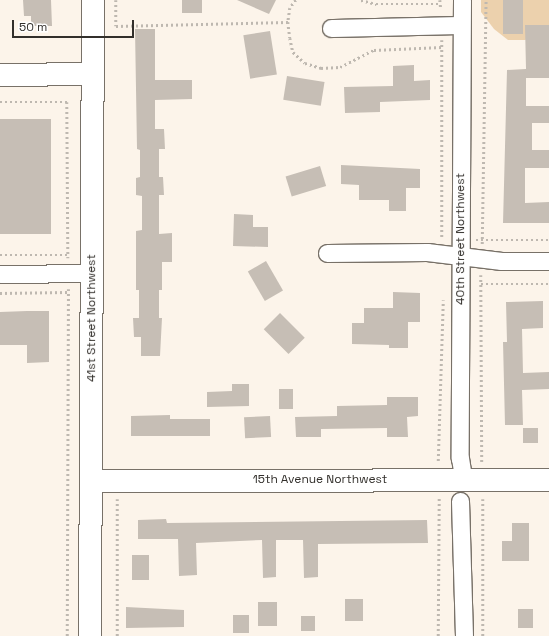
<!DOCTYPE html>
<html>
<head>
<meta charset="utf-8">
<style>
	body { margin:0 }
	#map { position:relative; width:549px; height:636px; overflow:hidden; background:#fcf4ea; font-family:"Space Grotesk",sans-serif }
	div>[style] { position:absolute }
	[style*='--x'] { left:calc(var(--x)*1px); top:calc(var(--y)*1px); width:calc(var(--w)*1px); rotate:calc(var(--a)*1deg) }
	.green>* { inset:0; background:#ecd1ad }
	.building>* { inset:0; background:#c6beb5; transform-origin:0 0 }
	.path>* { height:2.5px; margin-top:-1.25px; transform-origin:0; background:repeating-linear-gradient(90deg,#beb8b0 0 2px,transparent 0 5px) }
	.roads { filter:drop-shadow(1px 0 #787168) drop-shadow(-1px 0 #787168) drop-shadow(0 1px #787168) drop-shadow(0 -1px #787168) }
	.street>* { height:17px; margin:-8.5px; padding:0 8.5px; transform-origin:8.5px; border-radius:8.5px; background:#fff }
	.secondary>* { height:22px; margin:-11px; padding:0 11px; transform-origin:11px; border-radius:11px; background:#fff }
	span { translate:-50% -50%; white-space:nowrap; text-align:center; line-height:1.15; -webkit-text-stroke:3.5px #fff; paint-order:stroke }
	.street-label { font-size:12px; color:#322f2b }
	.scale { position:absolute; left:12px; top:20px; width:122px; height:18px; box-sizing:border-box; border:2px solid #322f2b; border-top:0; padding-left:5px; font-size:12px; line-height:14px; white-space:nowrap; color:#322f2b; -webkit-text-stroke:3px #fff; paint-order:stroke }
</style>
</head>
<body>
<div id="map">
	<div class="green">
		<i style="clip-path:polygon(481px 0,549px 0,549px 29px,525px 40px,508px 40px,494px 29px,481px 12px)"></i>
	</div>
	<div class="building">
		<i style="clip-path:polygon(23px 0,51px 0,52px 26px,31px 26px,31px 16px,24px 16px)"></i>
		<i style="left:182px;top:0;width:20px;height:13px"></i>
		<i style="clip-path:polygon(237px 0,276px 0,269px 14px)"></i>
		<i style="left:503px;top:0;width:20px;height:34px"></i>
		<i style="clip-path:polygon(525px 25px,549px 25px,549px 78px,526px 78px,526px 106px,549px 106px,549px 123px,532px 123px,532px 150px,549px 150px,549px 168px,525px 168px,525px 203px,549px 202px,549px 223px,503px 223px,507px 70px,526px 69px)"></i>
		<i style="clip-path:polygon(135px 29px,155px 29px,155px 80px,192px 80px,192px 99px,155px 100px,155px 129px,164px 129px,165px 149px,159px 149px,159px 177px,163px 177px,164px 195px,159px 195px,159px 234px,172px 233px,172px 262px,162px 262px,162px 290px,159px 290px,159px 318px,162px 318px,160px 356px,141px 356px,141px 337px,134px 337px,133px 318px,139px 318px,139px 290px,136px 290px,136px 231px,142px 230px,142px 196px,136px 195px,136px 178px,140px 177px,140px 150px,137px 149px)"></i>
		<i style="left:270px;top:31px;width:44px;height:27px;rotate:81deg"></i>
		<i style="clip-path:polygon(414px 65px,414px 81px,430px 80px,430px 100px,380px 102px,380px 112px,345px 113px,344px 87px,393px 86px,393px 66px)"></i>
		<i style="left:287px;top:76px;width:38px;height:24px;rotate:9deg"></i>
		<i style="left:0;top:119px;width:51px;height:115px"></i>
		<i style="clip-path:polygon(341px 165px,420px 169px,420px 188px,406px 188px,406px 211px,389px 211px,389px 200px,359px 200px,359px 185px,341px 184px)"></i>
		<i style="left:320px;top:166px;width:21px;height:36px;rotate:73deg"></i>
		<i style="clip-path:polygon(234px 214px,253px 215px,253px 227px,268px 227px,268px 247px,233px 246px)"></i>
		<i style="left:266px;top:261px;width:34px;height:21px;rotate:60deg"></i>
		<i style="clip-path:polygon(393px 292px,420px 293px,420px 322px,408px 322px,408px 348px,389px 348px,389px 345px,352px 344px,352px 323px,364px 323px,364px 308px,393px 308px)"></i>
		<i style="clip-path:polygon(543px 301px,543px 328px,522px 329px,523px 373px,549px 372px,549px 389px,522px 390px,523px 425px,505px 425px,503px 342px,507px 342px,506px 302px)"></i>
		<i style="clip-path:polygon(27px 311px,49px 311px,49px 362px,27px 363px,27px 345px,0 345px,0 312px)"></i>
		<i style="left:280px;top:313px;width:35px;height:23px;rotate:45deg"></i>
		<i style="clip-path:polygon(232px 384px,249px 384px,249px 406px,207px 407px,207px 392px,232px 391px)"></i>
		<i style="left:279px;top:389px;width:14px;height:20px"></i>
		<i style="clip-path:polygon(387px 397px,418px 397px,418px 416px,407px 417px,408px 437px,387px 437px,387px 428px,321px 429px,321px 437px,296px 437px,295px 417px,337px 416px,337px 406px,387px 405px)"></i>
		<i style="clip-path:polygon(170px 415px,170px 419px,210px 419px,210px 436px,131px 436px,131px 416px)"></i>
		<i style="left:270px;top:416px;width:21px;height:26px;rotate:87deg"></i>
		<i style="left:523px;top:428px;width:15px;height:15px"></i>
		<i style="clip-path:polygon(166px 519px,167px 523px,427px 520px,428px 543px,318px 544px,318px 577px,304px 578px,303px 540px,276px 540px,276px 577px,263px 578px,262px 540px,196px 543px,197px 575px,179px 576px,178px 539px,138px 539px,138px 520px)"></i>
		<i style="clip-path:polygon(512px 523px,529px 523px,529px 561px,502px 561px,502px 541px,512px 541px)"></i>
		<i style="left:132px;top:555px;width:17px;height:25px"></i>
		<i style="left:345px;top:599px;width:18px;height:22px"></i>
		<i style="left:258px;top:602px;width:19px;height:24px"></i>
		<i style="clip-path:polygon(126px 607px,184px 610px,184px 627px,126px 628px)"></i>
		<i style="left:518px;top:609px;width:15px;height:19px"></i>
		<i style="left:233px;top:615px;width:16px;height:18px"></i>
		<i style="left:301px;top:616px;width:14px;height:15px"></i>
	</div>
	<div class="path">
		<i style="--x:116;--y:0;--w:26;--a:90"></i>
		<i style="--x:116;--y:26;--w:172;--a:-1.3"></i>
		<i style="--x:296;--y:0;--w:10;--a:127"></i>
		<i style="--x:290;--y:8;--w:14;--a:98"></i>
		<i style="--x:288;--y:22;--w:16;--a:83"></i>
		<i style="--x:290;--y:38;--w:14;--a:78"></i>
		<i style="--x:293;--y:52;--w:16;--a:43"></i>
		<i style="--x:305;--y:63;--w:17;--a:17"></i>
		<i style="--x:321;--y:68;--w:19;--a:-3"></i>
		<i style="--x:340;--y:67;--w:38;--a:-27"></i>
		<i style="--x:374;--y:50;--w:68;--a:-2.5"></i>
		<i style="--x:361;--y:0;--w:16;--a:15"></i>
		<i style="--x:376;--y:4;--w:64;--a:0"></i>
		<i style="--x:440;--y:0;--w:9;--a:84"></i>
		<i style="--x:442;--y:40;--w:197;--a:90"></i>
		<i style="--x:0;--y:102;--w:67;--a:0"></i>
		<i style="--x:67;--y:102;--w:156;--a:89.6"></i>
		<i style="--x:476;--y:240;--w:73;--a:0"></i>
		<i style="--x:482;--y:244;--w:244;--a:-89.1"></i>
		<i style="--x:0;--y:255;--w:68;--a:0"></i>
		<i style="--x:481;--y:275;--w:187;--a:89.7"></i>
		<i style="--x:481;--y:284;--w:68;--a:0"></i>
		<i style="--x:0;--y:293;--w:68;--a:-0.8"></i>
		<i style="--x:438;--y:461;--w:161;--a:-88.2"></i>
		<i style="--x:483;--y:499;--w:137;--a:90"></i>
		<i style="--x:67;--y:636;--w:347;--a:-89.8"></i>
		<i style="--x:117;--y:636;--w:137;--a:-90"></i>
		<i style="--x:438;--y:636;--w:138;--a:-89.6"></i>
	</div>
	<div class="roads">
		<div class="street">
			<i style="--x:462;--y:0;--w:458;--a:90.3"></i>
			<i style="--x:460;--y:458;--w:20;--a:81"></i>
			<i style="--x:331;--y:28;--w:130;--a:-1.3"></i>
			<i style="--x:327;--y:253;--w:100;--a:-0.6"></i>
			<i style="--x:427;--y:252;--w:75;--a:6.9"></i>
			<i style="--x:501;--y:261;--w:48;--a:0"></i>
			<i style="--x:0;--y:274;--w:92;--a:-0.6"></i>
			<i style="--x:460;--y:501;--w:135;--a:88.3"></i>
		</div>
		<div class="secondary">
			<i style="--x:0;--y:75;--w:92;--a:-0.6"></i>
			<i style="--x:91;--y:481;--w:458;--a:-0.1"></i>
			<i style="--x:90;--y:636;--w:636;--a:-89.73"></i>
		</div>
	</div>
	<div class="street-label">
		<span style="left:461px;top:239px;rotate:-90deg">40th Street Northwest</span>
		<span style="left:92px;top:318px;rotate:-90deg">41st Street Northwest</span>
		<span style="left:320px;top:480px">15th Avenue Northwest</span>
	</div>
	<div class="scale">50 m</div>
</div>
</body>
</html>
